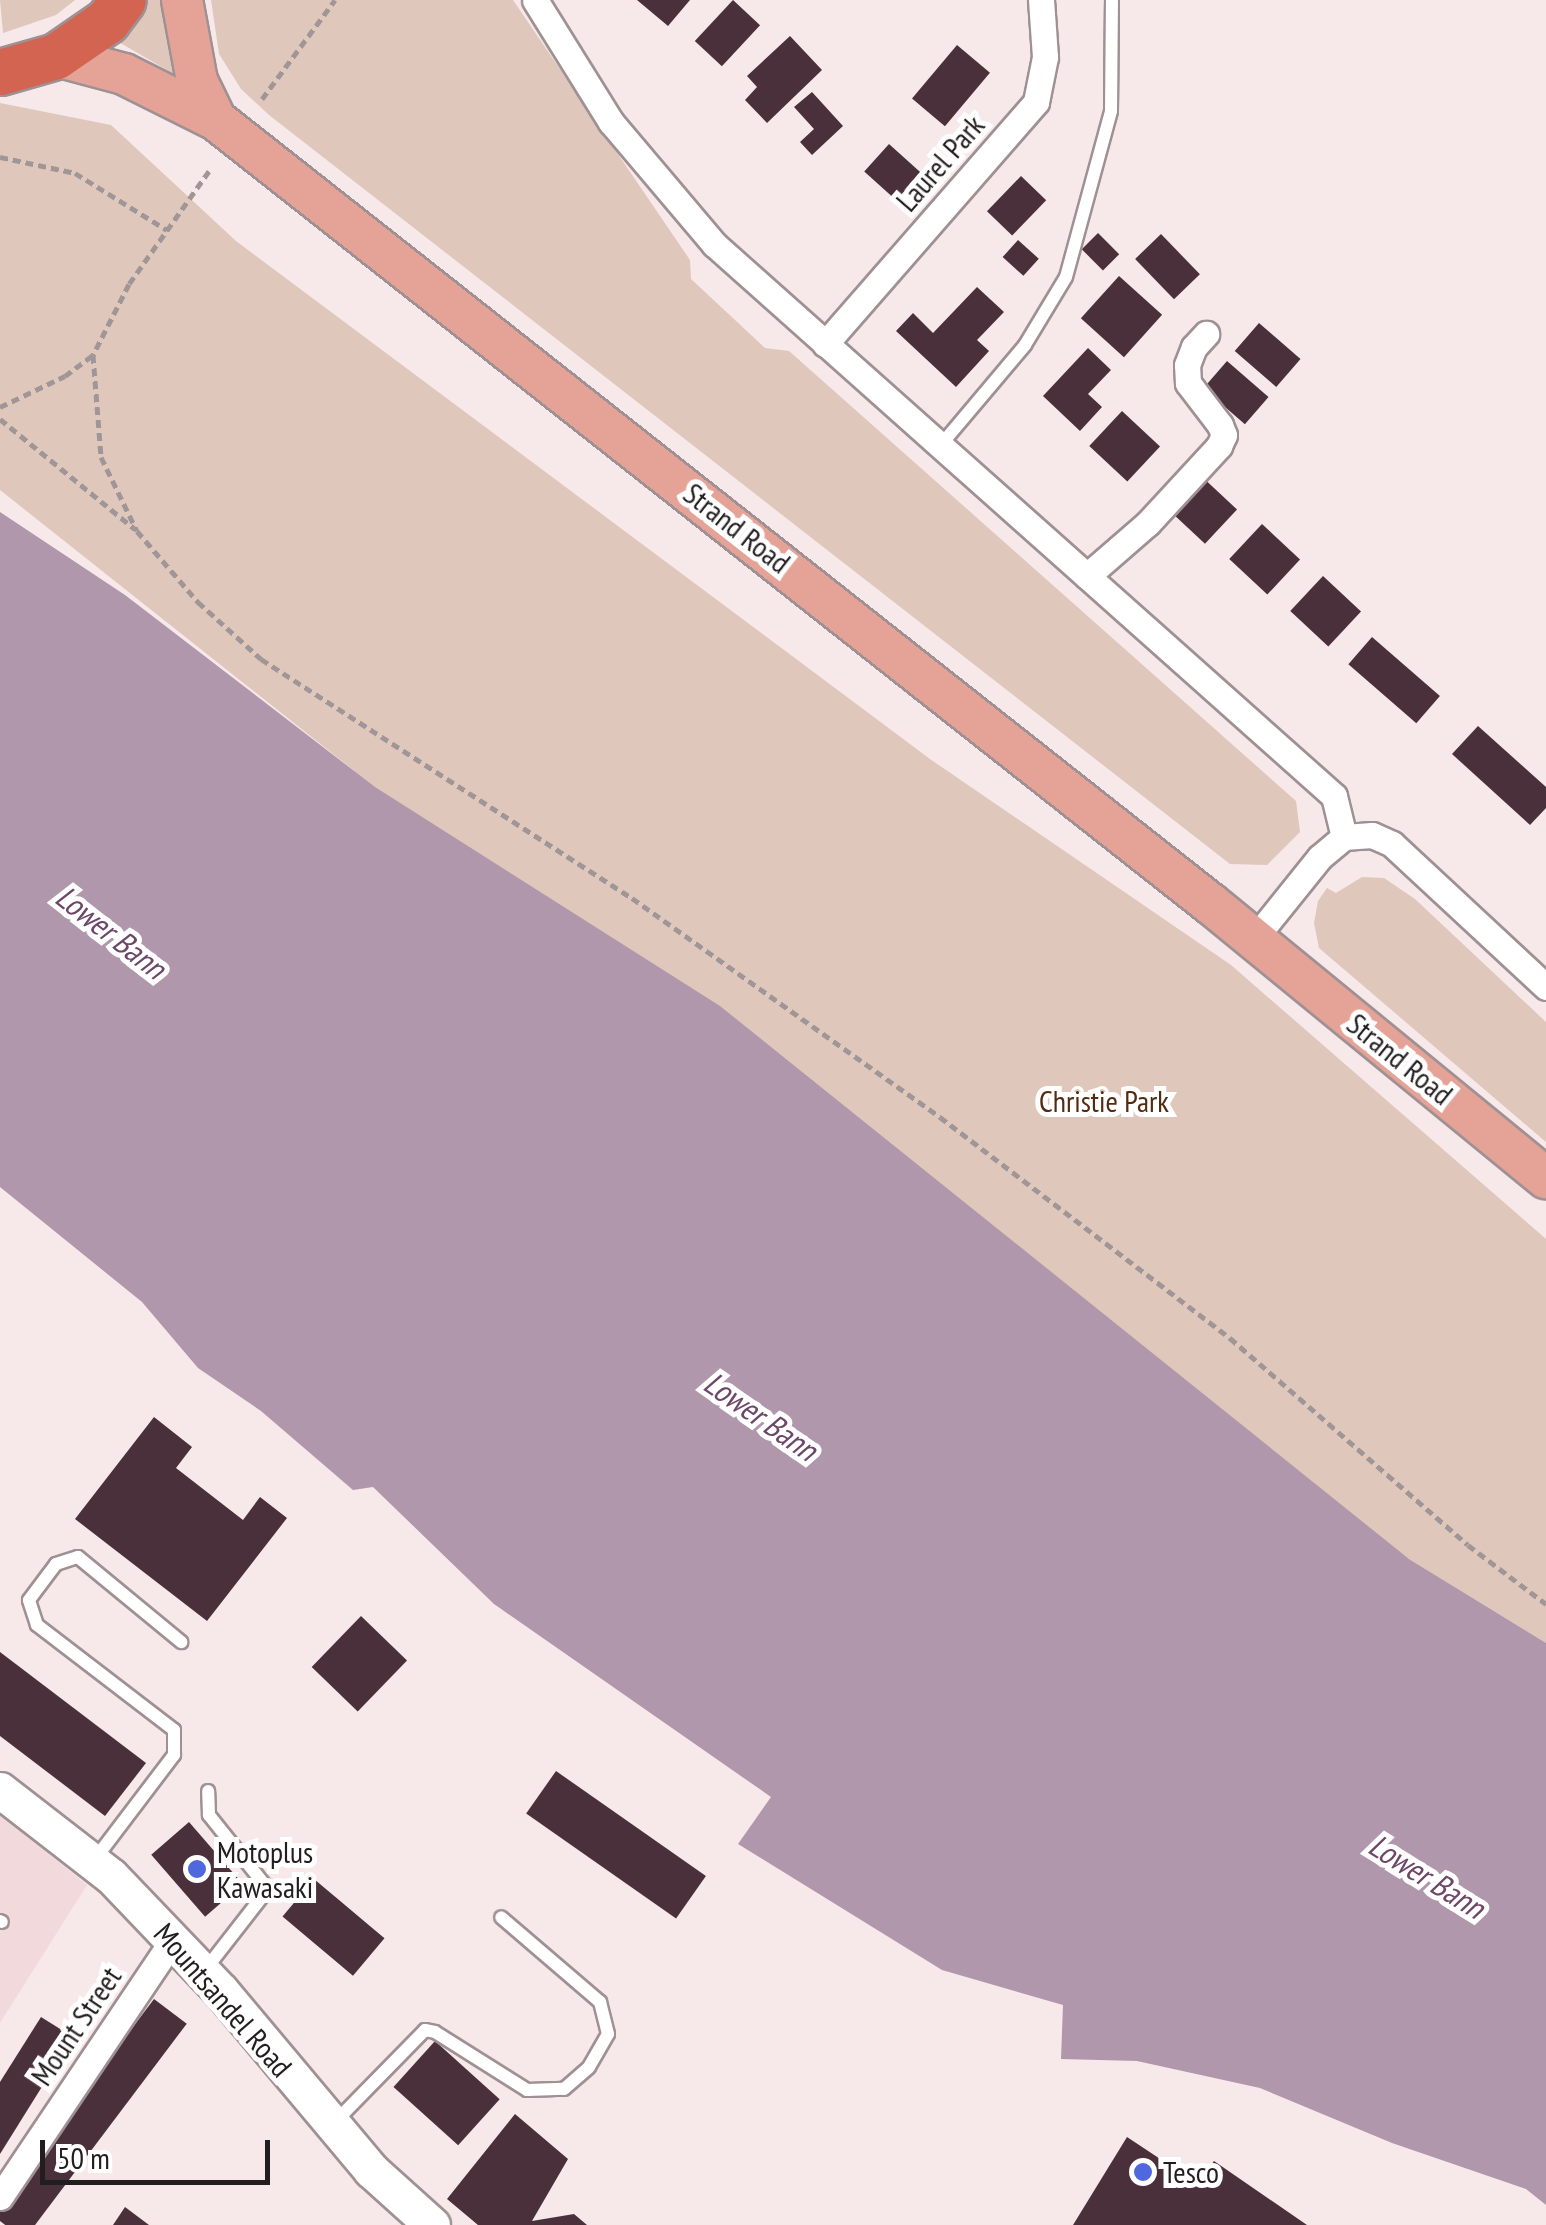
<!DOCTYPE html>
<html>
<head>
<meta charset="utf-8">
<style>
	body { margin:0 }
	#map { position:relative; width:1546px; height:2225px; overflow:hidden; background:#f7e8e9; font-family:"PT Sans Narrow",sans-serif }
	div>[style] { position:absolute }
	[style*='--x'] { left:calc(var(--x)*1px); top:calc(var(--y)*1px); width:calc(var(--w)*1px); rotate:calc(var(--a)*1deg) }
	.built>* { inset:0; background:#f2dadc }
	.green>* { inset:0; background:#dfc8bb }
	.water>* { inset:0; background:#b097ac }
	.building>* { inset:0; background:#4a303b; transform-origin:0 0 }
	.path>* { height:5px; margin-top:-2.5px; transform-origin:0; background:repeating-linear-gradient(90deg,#a19697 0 8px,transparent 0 13px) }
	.roads { filter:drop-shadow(2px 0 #9f9193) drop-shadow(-2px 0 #9f9193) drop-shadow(0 2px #9f9193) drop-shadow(0 -2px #9f9193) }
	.lane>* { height:12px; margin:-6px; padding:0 6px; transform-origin:6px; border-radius:6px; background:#fff }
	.street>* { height:25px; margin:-12.5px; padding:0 12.5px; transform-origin:12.5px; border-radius:12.5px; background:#fff }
	.secondary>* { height:35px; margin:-17.5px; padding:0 17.5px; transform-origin:17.5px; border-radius:17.5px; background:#fff }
	.primary>* { height:40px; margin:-20px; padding:0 20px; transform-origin:20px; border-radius:20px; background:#e5a297 }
	.highway>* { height:45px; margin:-22.5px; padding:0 22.5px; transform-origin:22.5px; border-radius:22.5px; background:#d36451 }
	.dots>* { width:28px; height:28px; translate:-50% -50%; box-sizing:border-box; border:5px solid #fff; border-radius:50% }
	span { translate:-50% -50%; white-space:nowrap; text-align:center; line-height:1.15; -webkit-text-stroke:10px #fff; paint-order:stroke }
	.street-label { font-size:30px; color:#221d1e }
	.park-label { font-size:30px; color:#532b10 }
	.poi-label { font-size:30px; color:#221d1e }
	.left { translate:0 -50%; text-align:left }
	.water-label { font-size:32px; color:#6d4768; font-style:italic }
	.scale { position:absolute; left:40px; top:2140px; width:230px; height:45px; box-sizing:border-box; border:5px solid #221d1e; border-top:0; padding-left:12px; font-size:30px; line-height:35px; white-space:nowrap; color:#221d1e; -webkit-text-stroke:8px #fff; paint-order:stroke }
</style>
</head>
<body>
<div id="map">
	<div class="built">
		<i style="clip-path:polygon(0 1815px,87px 1885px,0 2023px)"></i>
	</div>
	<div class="green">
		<i style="clip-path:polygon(0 0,75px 0,56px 15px,3px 33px)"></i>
		<i style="clip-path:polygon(142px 0,163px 0,179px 77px,110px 37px)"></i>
		<i style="clip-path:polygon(211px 0,513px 0,690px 260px,691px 279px,765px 348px,789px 351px,1296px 801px,1300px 832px,1267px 865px,1230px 864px,269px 115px,241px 89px,219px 54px)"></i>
		<i style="clip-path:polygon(0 103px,111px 125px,236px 241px,930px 759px,1231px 965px,1546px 1239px,1546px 1643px,1409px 1559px,0 526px,357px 773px,0 490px)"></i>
		<i style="clip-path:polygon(1362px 877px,1384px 878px,1415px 899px,1546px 1022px,1546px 1142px,1319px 948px,1314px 923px,1318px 901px,1327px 888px,1336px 893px)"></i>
	</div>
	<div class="water">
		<i style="clip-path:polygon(0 512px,125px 595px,375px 787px,720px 1006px,1409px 1559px,1546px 1643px,1546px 2205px,1526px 2189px,1392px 2143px,1260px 2088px,1137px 2061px,1061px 2059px,1063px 2005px,942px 1970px,738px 1844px,771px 1797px,494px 1604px,373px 1487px,353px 1490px,261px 1411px,198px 1368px,142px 1302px,0 1187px)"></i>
	</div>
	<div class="building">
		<i style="clip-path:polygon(637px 0,690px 0,668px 26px)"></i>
		<i style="left:733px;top:0;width:37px;height:56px;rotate:43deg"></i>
		<i style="clip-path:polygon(790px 36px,822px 70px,767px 123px,745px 100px,757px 87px,747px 76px)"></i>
		<i style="left:957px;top:45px;width:43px;height:70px;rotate:40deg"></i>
		<i style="clip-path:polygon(812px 92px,843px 126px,812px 155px,800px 142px,814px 129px,794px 107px)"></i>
		<i style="left:889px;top:144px;width:43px;height:37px;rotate:42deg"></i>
		<i style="left:1021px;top:176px;width:35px;height:49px;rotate:44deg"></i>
		<i style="left:1098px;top:233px;width:30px;height:23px;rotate:45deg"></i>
		<i style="left:1161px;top:234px;width:56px;height:36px;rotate:46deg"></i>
		<i style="left:1018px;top:240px;width:28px;height:23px;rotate:42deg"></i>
		<i style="left:1119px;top:276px;width:58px;height:57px;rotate:42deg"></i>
		<i style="clip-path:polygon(977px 287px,1004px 312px,977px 340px,989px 351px,956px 387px,896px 331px,913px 313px,933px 333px)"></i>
		<i style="left:1259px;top:323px;width:55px;height:37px;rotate:41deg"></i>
		<i style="clip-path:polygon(1088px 348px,1111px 370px,1088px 394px,1102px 407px,1080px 431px,1043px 396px)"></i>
		<i style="left:1227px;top:361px;width:55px;height:36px;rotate:41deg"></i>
		<i style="left:1122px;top:411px;width:52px;height:48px;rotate:43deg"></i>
		<i style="left:1199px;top:474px;width:52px;height:47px;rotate:43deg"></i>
		<i style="left:1262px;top:524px;width:52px;height:48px;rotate:43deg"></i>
		<i style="left:1323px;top:576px;width:52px;height:48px;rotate:43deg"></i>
		<i style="left:1372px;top:637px;width:90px;height:36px;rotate:41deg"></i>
		<i style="clip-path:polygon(1478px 726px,1546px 787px,1546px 808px,1530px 825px,1452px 754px)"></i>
		<i style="clip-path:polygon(154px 1417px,192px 1447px,176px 1468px,243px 1520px,260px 1497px,287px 1518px,207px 1621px,75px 1519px)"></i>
		<i style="left:361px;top:1616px;width:64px;height:71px;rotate:44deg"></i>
		<i style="clip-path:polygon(0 1652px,146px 1763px,105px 1816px,0 1736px)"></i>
		<i style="left:556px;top:1771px;width:183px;height:52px;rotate:35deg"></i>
		<i style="left:189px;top:1822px;width:82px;height:50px;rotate:49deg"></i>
		<i style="left:314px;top:1879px;width:92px;height:49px;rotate:40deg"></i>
		<i style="left:154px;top:1999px;width:41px;height:270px;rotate:37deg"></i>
		<i style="clip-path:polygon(41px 2017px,73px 2037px,0 2154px,0 2082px)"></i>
		<i style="left:435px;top:2041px;width:87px;height:62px;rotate:42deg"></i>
		<i style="clip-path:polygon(515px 2114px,568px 2159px,532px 2221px,574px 2214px,587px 2225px,478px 2225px,447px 2199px)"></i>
		<i style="clip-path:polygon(1127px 2137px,1198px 2184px,1214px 2161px,1307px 2225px,1073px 2225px)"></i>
		<i style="clip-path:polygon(125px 2207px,149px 2225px,113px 2225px)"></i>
	</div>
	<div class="path">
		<i style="--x:262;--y:99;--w:123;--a:-53.6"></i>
		<i style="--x:0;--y:157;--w:77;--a:12"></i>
		<i style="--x:75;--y:173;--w:108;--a:31.8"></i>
		<i style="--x:209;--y:171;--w:138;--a:125.3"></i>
		<i style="--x:129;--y:284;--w:80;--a:116.9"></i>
		<i style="--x:93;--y:355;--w:102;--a:85.5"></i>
		<i style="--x:101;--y:457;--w:82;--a:64.1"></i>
		<i style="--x:137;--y:531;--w:94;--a:49.3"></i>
		<i style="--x:198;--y:602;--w:85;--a:42.1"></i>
		<i style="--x:261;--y:659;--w:441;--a:32.8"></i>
		<i style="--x:632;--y:898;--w:378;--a:35.4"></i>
		<i style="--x:940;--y:1117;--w:365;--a:37.3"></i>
		<i style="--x:1230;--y:1338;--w:315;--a:41"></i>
		<i style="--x:1468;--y:1545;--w:98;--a:37.1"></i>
		<i style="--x:0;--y:407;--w:72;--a:-25.5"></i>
		<i style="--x:65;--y:376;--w:35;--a:-37"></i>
		<i style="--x:0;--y:419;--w:174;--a:39.2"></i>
	</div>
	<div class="roads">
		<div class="lane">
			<i style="--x:940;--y:446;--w:132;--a:-49.9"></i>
			<i style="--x:1025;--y:345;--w:79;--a:-58.9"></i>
			<i style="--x:1066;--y:277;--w:172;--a:-74.8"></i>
			<i style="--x:1111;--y:111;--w:111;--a:-89.5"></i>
			<i style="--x:95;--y:1859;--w:131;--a:-52.8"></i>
			<i style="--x:174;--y:1755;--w:25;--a:-90"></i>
			<i style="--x:174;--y:1730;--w:173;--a:-142.5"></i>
			<i style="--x:37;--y:1625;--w:26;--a:-108"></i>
			<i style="--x:29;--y:1600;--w:45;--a:-53.1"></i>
			<i style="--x:56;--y:1564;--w:23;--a:-18"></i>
			<i style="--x:78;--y:1557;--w:134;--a:39.5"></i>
			<i style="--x:0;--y:1921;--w:2;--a:27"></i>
			<i style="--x:205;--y:1970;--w:103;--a:-52.1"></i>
			<i style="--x:268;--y:1889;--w:95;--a:-128.6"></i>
			<i style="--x:209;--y:1815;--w:24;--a:-92"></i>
			<i style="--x:334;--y:2123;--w:130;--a:-45.6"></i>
			<i style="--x:425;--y:2030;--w:10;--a:11"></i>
			<i style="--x:435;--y:2032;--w:109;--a:32.2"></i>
			<i style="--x:527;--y:2090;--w:37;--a:-2"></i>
			<i style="--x:564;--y:2089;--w:33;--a:-41"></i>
			<i style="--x:589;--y:2067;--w:38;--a:-60"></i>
			<i style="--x:608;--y:2034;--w:33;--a:-104"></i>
			<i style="--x:600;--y:2002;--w:130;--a:-139.4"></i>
		</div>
		<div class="street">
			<i style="--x:535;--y:0;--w:144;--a:58.1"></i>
			<i style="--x:611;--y:122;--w:160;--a:49.8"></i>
			<i style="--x:714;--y:244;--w:830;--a:41.68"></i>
			<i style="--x:1334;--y:796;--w:42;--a:76.3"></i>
			<i style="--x:825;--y:344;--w:321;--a:-48.9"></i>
			<i style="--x:1036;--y:102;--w:46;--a:-78.7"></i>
			<i style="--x:1045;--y:57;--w:57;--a:-94"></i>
			<i style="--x:1087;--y:576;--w:81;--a:-41"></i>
			<i style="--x:1148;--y:523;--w:105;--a:-47.3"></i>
			<i style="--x:1219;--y:446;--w:12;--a:-66"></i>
			<i style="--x:1224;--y:435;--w:11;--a:-112"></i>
			<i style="--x:1220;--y:425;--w:53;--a:-127.3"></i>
			<i style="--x:1188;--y:383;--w:18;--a:-93"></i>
			<i style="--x:1187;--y:365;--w:19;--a:-69"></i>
			<i style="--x:1194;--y:347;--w:18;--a:-47"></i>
			<i style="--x:1254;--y:939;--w:105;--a:-51.2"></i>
			<i style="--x:1320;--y:857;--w:31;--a:-40"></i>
			<i style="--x:1344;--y:837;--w:28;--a:-4"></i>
			<i style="--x:1372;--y:835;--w:22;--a:24"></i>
			<i style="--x:1392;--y:844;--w:210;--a:42.9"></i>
			<i style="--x:0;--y:2197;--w:310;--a:-56.1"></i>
		</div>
		<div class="secondary">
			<i style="--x:0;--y:1790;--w:140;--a:37.8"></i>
			<i style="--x:111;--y:1876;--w:159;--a:46.3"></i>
			<i style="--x:221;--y:1991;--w:234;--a:50"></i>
			<i style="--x:371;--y:2170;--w:82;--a:42"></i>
		</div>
		<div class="primary">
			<i style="--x:182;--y:0;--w:82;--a:79.5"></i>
			<i style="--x:197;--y:81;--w:43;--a:64"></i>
			<i style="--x:56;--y:56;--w:70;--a:14.8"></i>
			<i style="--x:124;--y:74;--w:103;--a:26.6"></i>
			<i style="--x:216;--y:120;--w:1267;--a:38.24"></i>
			<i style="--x:1211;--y:904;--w:433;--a:39.3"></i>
		</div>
		<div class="highway">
			<i style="--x:0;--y:72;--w:58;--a:-15.9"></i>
			<i style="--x:56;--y:56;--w:62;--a:-34.5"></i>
			<i style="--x:107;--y:21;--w:26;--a:-53"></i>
		</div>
	</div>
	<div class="dots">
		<i style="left:197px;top:1869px;background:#4f68dd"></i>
		<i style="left:1143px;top:2172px;background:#4f68dd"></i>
	</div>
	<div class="street-label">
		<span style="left:940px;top:163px;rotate:-49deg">Laurel Park</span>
		<span style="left:737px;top:528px;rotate:38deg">Strand Road</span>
		<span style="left:1400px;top:1059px;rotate:39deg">Strand Road</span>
		<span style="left:223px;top:2000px;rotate:49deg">Mountsandel Road</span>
		<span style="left:76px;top:2026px;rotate:-56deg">Mount Street</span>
	</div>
	<div class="park-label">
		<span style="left:1104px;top:1101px">Christie Park</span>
	</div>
	<div class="poi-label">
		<span class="left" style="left:217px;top:1869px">Motoplus<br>Kawasaki</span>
		<span class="left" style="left:1163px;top:2172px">Tesco</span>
	</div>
	<div class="water-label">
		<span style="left:111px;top:932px;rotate:38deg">Lower Bann</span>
		<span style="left:761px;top:1416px;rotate:35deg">Lower Bann</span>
		<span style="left:1427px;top:1876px;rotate:32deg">Lower Bann</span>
	</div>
	<div class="scale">50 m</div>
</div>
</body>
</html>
